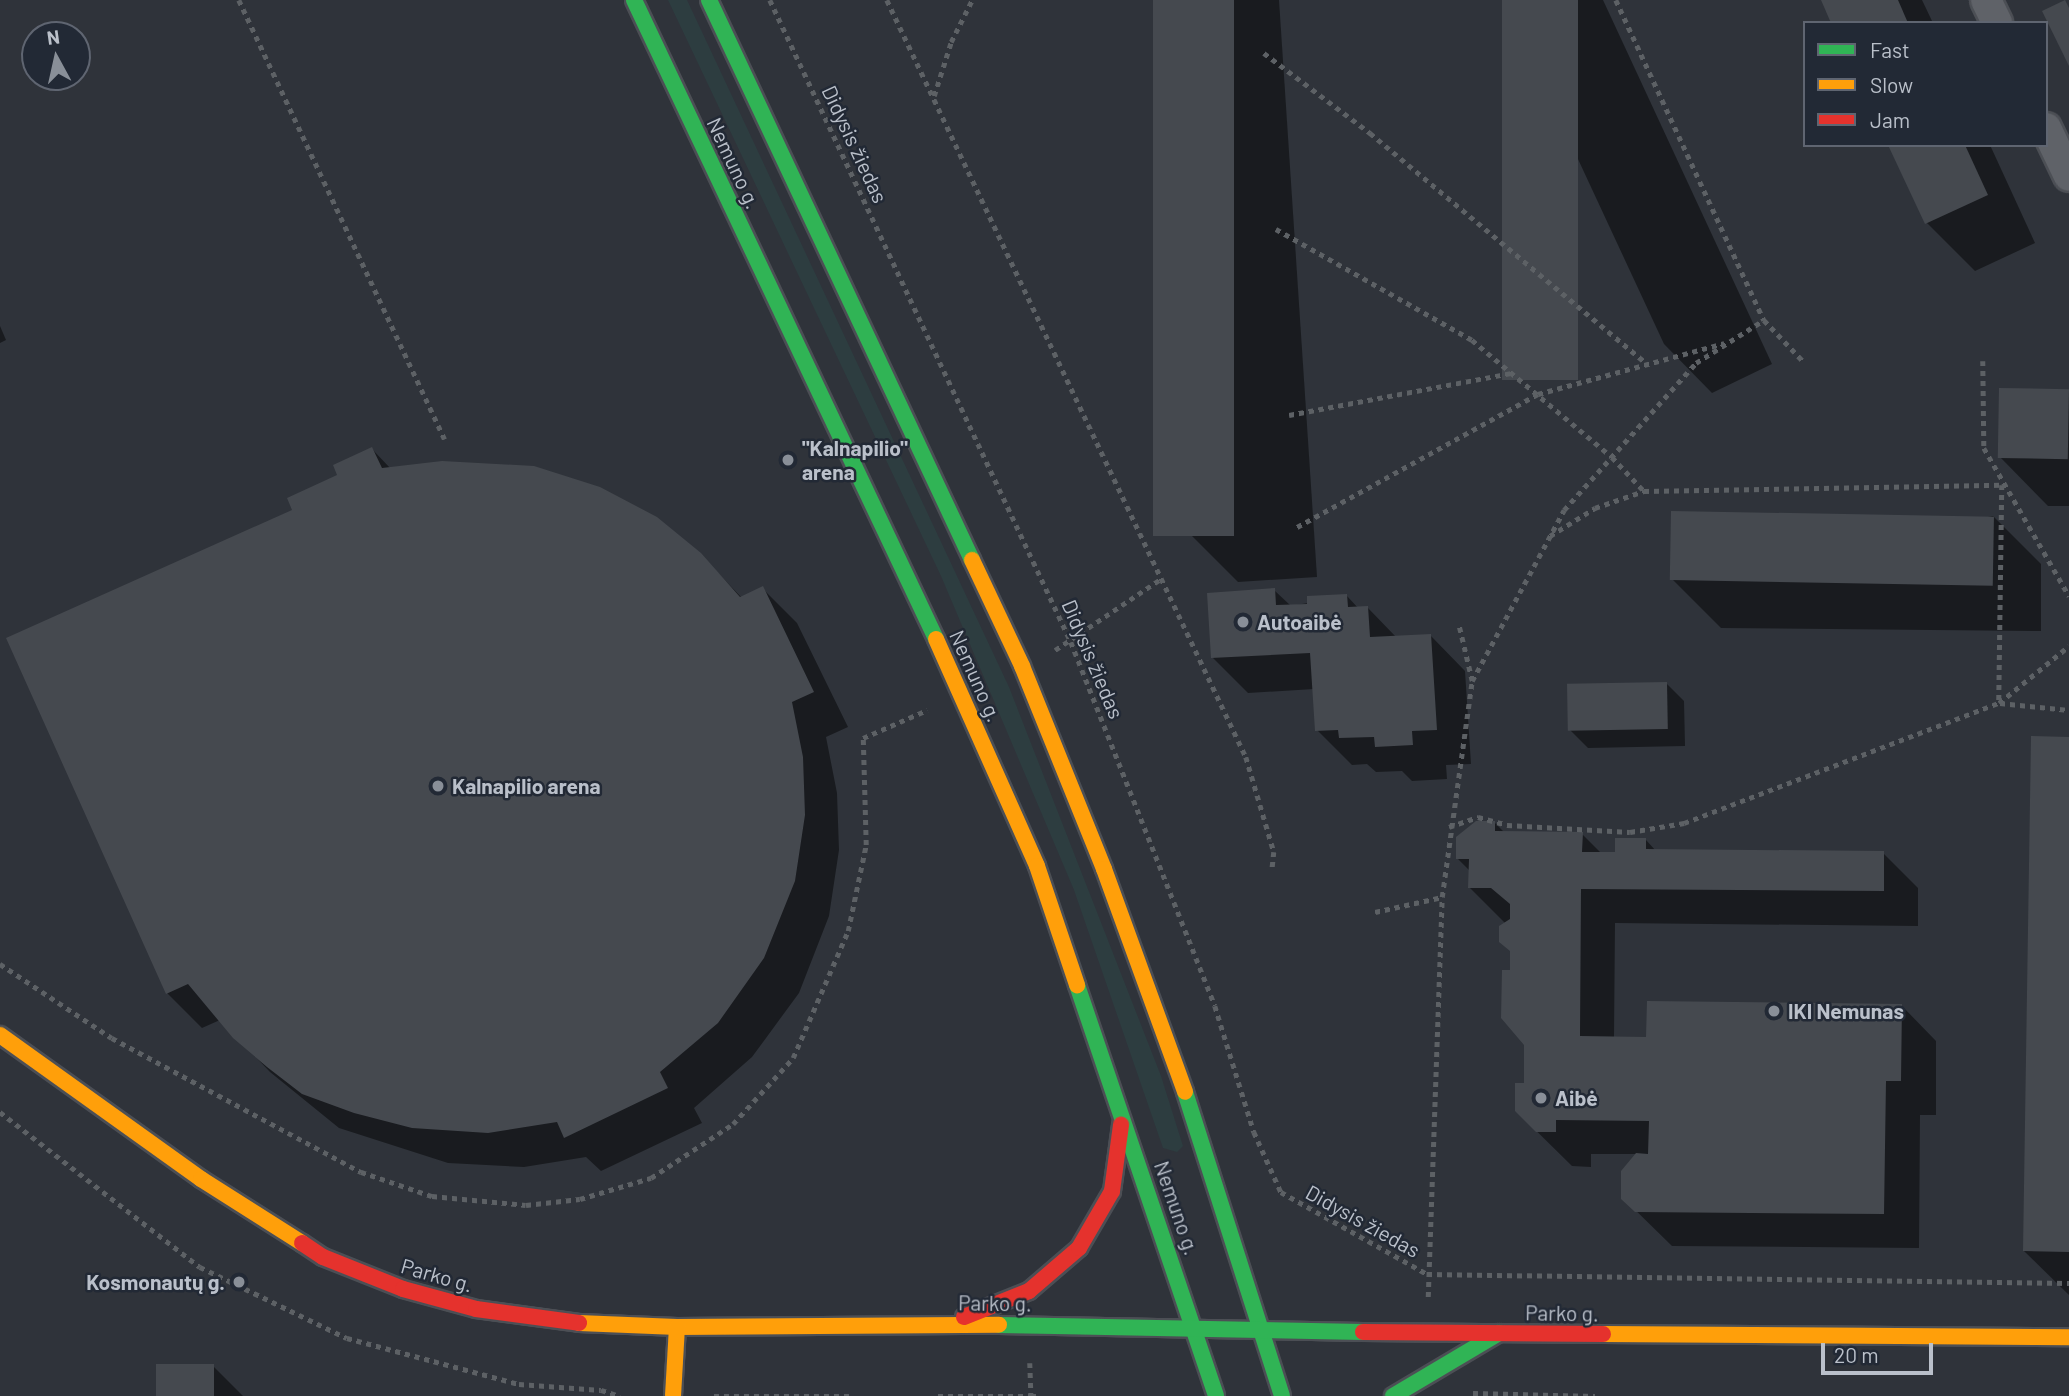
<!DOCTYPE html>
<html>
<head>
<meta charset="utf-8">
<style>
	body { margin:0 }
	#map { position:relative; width:2069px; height:1396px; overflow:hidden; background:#2f333a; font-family:Barlow,sans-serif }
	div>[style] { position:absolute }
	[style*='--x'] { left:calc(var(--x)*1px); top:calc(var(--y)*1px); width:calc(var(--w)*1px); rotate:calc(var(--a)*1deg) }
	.green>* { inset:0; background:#2d3d40 }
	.shadow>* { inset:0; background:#0007 }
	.building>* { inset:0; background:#45494f; transform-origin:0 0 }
	.path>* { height:4.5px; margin-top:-2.25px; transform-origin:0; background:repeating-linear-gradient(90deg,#5d6165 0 5px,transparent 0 10px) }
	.roads { filter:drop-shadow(2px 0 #4c4f55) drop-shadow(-2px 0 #4c4f55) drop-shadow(0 2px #4c4f55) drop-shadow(0 -2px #4c4f55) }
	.street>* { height:30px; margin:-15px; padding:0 15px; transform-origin:15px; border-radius:15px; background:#5f6268 }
	.fast>* { height:16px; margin:-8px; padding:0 8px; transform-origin:8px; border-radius:8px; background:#30b455 }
	.slow>* { height:16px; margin:-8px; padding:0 8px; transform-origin:8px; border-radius:8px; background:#ff9f0a }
	.jam>* { height:16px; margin:-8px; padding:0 8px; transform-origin:8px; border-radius:8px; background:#e5322d }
	.dots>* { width:19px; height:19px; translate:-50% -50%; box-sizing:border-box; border:4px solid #222935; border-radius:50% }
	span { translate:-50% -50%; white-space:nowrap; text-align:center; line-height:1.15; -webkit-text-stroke:5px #222935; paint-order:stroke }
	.street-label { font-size:21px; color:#bac0ca }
	.poi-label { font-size:21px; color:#bac0ca; font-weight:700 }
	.left { translate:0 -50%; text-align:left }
	.right { translate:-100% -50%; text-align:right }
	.legend { position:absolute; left:1803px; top:21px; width:245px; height:126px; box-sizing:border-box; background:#222935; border:2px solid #5f6571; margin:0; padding:9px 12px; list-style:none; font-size:21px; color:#bac0ca }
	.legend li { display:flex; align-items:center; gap:14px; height:35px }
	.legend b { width:35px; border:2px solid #5f6571 }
	.north { position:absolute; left:21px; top:21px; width:70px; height:70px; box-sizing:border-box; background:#222935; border:2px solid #5f6571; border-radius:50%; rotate:352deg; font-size:19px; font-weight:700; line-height:28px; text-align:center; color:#bac0ca }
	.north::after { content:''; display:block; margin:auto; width:24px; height:32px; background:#898f98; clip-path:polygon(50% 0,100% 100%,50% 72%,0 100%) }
	.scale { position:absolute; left:1821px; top:1343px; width:112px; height:32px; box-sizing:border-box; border:4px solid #bac0ca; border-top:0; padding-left:9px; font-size:21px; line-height:24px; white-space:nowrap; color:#bac0ca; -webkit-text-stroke:5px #222935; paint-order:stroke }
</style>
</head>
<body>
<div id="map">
	<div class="green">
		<i style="clip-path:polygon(668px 0,687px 0,1009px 687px,1161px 1076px,1183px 1146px,1177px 1152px,1163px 1148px,1074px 890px,941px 576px)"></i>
	</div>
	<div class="shadow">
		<i style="clip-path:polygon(1155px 0,1279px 0,1317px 577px,1238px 582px,1190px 534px)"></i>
		<i style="clip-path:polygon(1504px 0,1603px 0,1772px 364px,1712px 393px,1664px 344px)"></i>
		<i style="clip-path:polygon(1823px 0,1922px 0,1933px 23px,1833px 23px)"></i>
		<i style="clip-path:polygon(1890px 145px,1990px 145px,2035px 243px,1975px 271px,1927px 223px)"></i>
		<i style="clip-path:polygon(0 326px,6px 340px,0 343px)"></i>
		<i style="clip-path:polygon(2069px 391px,2069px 506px,2048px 506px,2000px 457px)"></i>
		<i style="clip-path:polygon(372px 449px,391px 469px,700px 554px,742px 598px,762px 588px,797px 623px,848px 727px,826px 737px,837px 793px,839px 850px,829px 916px,799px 993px,752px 1057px,694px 1108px,702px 1123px,601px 1171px,586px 1157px,524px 1167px,448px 1163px,339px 1128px,270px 1072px,220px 1020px,202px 1028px,167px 993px,294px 511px)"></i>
		<i style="clip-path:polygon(1993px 516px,2041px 564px,2041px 631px,1721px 628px,1672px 579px)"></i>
		<i style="clip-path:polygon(1274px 590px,1291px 606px,1347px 596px,1359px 609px,1368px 608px,1397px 638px,1431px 636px,1465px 671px,1471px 764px,1446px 765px,1447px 779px,1412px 781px,1402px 771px,1376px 772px,1367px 764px,1352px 765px,1317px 730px,1314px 689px,1248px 693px,1213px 658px)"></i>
		<i style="clip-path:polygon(1666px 683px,1684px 701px,1685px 746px,1588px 748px,1570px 730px)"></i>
		<i style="clip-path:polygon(2069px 738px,2069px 1295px,2024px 1251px)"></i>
		<i style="clip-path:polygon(1495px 823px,1505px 833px,1582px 834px,1602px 854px,1617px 854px,1646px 840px,1656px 851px,1883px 853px,1918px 888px,1918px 926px,1615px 923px,1614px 1038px,1648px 1039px,1902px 1006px,1936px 1041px,1936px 1115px,1920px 1115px,1919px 1248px,1672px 1246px,1623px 1198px,1637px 1154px,1591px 1154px,1591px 1167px,1572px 1166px,1516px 1111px,1526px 1085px,1526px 1044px,1506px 924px,1470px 888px,1470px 871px,1458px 859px)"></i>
		<i style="clip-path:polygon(213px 1366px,243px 1396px,158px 1396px)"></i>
	</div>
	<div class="building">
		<i style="left:1153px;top:0;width:81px;height:536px"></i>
		<i style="left:1502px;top:0;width:76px;height:380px"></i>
		<i style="clip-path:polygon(1821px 0,1898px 0,1908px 23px,1831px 23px)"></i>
		<i style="clip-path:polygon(2065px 0,2069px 8px,2069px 66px,2042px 11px)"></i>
		<i style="clip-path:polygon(1888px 145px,1965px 145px,1988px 195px,1925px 224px)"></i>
		<i style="left:1999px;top:388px;width:70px;height:70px;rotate:1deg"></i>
		<i style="clip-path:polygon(372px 447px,382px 468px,442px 461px,534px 466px,600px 487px,657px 517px,701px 553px,740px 597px,763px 586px,814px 692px,792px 702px,803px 757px,805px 815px,795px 881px,764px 958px,718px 1023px,660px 1072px,668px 1088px,564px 1138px,557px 1122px,488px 1133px,412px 1128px,354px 1113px,302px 1094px,267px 1067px,233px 1038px,188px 984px,166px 994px,6px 638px,292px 510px,287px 498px,337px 475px,333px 465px)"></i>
		<i style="left:1671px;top:511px;width:323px;height:69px;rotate:1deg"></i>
		<i style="clip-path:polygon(1275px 588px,1276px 605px,1307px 604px,1307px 596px,1347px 594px,1348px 607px,1368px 606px,1370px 637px,1431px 634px,1437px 730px,1412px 731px,1413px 745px,1375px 747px,1374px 737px,1339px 738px,1338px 730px,1315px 731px,1310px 653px,1211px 658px,1207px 593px)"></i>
		<i style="left:1667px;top:682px;width:47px;height:100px;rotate:89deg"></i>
		<i style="clip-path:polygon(2031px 736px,2069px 737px,2069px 1252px,2023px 1251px)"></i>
		<i style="clip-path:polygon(1476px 821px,1495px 821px,1495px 831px,1583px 832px,1582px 852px,1615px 852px,1615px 838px,1646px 838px,1646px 849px,1884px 851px,1884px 891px,1581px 889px,1580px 1036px,1646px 1037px,1647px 1001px,1902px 1004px,1901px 1081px,1886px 1081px,1884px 1214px,1635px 1212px,1621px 1199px,1621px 1171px,1636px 1153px,1648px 1154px,1649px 1121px,1556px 1120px,1556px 1132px,1536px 1132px,1515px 1111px,1515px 1083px,1524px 1083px,1524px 1045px,1501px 1018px,1502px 970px,1510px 970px,1510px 951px,1499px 942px,1499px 926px,1510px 919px,1510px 904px,1491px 888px,1468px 888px,1469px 859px,1456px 859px,1456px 837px)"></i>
		<i style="left:214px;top:1364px;width:32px;height:58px;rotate:90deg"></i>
	</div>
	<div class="path">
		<i style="--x:239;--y:0;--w:485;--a:64.9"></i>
		<i style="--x:770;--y:0;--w:709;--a:64.88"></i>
		<i style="--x:1071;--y:642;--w:391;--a:68.4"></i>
		<i style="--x:1215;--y:1006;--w:132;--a:72.8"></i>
		<i style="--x:1254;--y:1132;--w:66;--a:65.8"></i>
		<i style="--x:1281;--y:1192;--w:167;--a:29.3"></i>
		<i style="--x:1427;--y:1274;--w:642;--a:0.8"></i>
		<i style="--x:887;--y:0;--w:838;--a:64.63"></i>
		<i style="--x:1246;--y:757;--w:99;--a:73.6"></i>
		<i style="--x:1274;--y:852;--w:19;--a:96"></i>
		<i style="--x:1616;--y:0;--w:353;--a:65.2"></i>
		<i style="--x:1264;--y:53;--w:133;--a:37"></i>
		<i style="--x:1370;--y:133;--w:361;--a:39.8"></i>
		<i style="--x:934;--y:96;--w:57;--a:-72.5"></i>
		<i style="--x:951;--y:42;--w:47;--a:-63.4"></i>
		<i style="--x:1276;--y:229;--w:225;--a:29.5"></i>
		<i style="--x:1472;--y:340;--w:182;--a:39.9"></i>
		<i style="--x:1612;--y:457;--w:47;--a:46.7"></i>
		<i style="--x:1983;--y:361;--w:87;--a:89.3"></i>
		<i style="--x:1984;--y:448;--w:171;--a:60.1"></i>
		<i style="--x:1289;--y:415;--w:227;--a:-10.7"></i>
		<i style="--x:1297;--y:527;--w:275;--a:-28.9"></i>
		<i style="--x:1538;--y:394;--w:193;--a:-15.3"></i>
		<i style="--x:1550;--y:536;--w:53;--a:-31.9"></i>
		<i style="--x:1595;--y:508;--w:52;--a:-19.1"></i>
		<i style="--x:1644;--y:491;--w:358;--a:-1"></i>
		<i style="--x:2002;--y:485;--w:218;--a:90.8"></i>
		<i style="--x:1055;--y:650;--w:129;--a:-33.9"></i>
		<i style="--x:1472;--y:681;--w:194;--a:-61.7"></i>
		<i style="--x:1564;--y:510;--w:198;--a:-48.1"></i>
		<i style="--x:1696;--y:363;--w:80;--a:-32.3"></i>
		<i style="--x:1764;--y:320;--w:57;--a:46.4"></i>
		<i style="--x:2000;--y:703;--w:69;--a:5.8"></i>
		<i style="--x:1449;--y:827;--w:31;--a:-19"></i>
		<i style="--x:1478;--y:817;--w:30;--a:15"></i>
		<i style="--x:1507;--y:825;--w:123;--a:3.3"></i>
		<i style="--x:1630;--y:832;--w:55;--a:-9.5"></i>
		<i style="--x:1684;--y:823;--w:337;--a:-20.9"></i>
		<i style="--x:1999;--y:703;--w:90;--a:-39.2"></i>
		<i style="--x:1375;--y:912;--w:69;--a:-12.6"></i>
		<i style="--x:1442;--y:897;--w:218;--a:-82.1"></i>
		<i style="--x:1472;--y:681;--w:57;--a:-103.3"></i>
		<i style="--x:0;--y:964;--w:134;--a:33.5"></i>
		<i style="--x:112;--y:1038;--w:283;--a:28.3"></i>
		<i style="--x:361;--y:1172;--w:75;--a:18.7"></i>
		<i style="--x:432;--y:1196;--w:94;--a:5.5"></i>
		<i style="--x:526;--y:1205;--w:54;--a:-6.3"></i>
		<i style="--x:580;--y:1199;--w:74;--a:-16.5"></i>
		<i style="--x:651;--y:1178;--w:98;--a:-33.4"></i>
		<i style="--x:733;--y:1124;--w:89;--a:-47.7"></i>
		<i style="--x:793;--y:1058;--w:138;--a:-66.6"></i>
		<i style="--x:848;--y:931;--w:88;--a:-78.2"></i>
		<i style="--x:866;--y:845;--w:107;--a:-91.6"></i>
		<i style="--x:863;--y:738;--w:70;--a:-23.6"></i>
		<i style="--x:0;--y:1112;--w:253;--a:37.8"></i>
		<i style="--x:200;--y:1267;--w:163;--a:25.8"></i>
		<i style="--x:347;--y:1338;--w:178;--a:15"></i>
		<i style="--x:519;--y:1384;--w:82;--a:4.2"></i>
		<i style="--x:601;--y:1390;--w:20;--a:18"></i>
		<i style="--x:1428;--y:1297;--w:400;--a:-88"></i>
		<i style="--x:1030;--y:1363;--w:33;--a:88"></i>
		<i style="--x:1031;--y:1396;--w:5;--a:0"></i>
		<i style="--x:1473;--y:1393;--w:122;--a:1.4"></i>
		<i style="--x:714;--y:1396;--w:136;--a:0"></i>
		<i style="--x:938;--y:1396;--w:93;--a:0"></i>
	</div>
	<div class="roads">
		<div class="street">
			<i style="--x:1986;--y:0;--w:25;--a:64"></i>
			<i style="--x:2046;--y:128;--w:53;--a:64.4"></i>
		</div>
		<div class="fast">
			<i style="--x:634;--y:0;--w:707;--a:64.7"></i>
			<i style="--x:709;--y:0;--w:619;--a:64.84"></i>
			<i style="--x:1077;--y:985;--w:434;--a:71.3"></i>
			<i style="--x:1185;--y:1092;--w:319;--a:72.3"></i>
			<i style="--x:999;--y:1325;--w:364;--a:1.1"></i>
			<i style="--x:1393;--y:1396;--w:123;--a:-30.7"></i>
		</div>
		<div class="slow">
			<i style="--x:972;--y:560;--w:117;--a:64.7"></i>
			<i style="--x:1022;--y:666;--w:219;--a:68"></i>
			<i style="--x:1104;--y:869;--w:237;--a:70"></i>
			<i style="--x:936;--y:639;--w:248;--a:66"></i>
			<i style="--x:1037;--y:866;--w:126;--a:71.4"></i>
			<i style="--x:0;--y:1035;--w:247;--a:35.6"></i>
			<i style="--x:201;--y:1179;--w:120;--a:32.4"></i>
			<i style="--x:579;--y:1323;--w:98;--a:2.3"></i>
			<i style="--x:677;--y:1327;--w:322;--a:-0.4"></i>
			<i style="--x:1603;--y:1334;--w:466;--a:0.4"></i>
			<i style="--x:673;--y:1396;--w:69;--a:-86.7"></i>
		</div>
		<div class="jam">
			<i style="--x:302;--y:1243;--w:25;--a:34"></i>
			<i style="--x:323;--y:1257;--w:86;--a:21.8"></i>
			<i style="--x:403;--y:1289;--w:76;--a:15.3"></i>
			<i style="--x:476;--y:1309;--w:104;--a:7.7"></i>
			<i style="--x:964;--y:1317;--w:70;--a:-21.8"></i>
			<i style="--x:1029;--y:1291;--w:66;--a:-40.7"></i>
			<i style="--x:1079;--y:1248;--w:66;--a:-59.9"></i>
			<i style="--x:1112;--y:1191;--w:67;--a:-82.2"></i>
			<i style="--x:1363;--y:1332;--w:240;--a:0.5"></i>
		</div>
	</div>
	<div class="dots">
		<i style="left:788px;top:460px;background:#898f98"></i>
		<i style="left:1243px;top:622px;background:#898f98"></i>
		<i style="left:438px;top:786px;background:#898f98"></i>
		<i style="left:1774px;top:1011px;background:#898f98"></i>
		<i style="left:1541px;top:1098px;background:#898f98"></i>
		<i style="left:239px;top:1282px;background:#898f98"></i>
	</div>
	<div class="street-label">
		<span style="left:855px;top:144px;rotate:65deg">Didysis žiedas</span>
		<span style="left:734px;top:163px;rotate:65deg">Nemuno g.</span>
		<span style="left:1093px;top:659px;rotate:67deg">Didysis žiedas</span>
		<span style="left:976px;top:676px;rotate:66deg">Nemuno g.</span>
		<span style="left:1177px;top:1208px;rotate:71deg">Nemuno g.</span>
		<span style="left:1363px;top:1221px;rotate:29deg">Didysis žiedas</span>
		<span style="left:437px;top:1275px;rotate:16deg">Parko g.</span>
		<span style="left:995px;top:1303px;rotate:1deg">Parko g.</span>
		<span style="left:1562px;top:1313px;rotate:1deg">Parko g.</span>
	</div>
	<div class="poi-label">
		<span class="left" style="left:802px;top:460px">"Kalnapilio"<br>arena</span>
		<span class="left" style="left:1257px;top:622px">Autoaibė</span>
		<span class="left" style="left:452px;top:786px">Kalnapilio arena</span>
		<span class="left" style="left:1788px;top:1011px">IKI Nemunas</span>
		<span class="left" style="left:1555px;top:1098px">Aibė</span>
		<span class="right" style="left:225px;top:1282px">Kosmonautų g.</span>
	</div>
	<ul class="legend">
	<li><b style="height:9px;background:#30b455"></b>Fast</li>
	<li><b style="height:9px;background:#ff9f0a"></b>Slow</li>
	<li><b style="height:9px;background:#e5322d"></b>Jam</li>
	</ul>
	<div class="north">N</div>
	<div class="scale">20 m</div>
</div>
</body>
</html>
